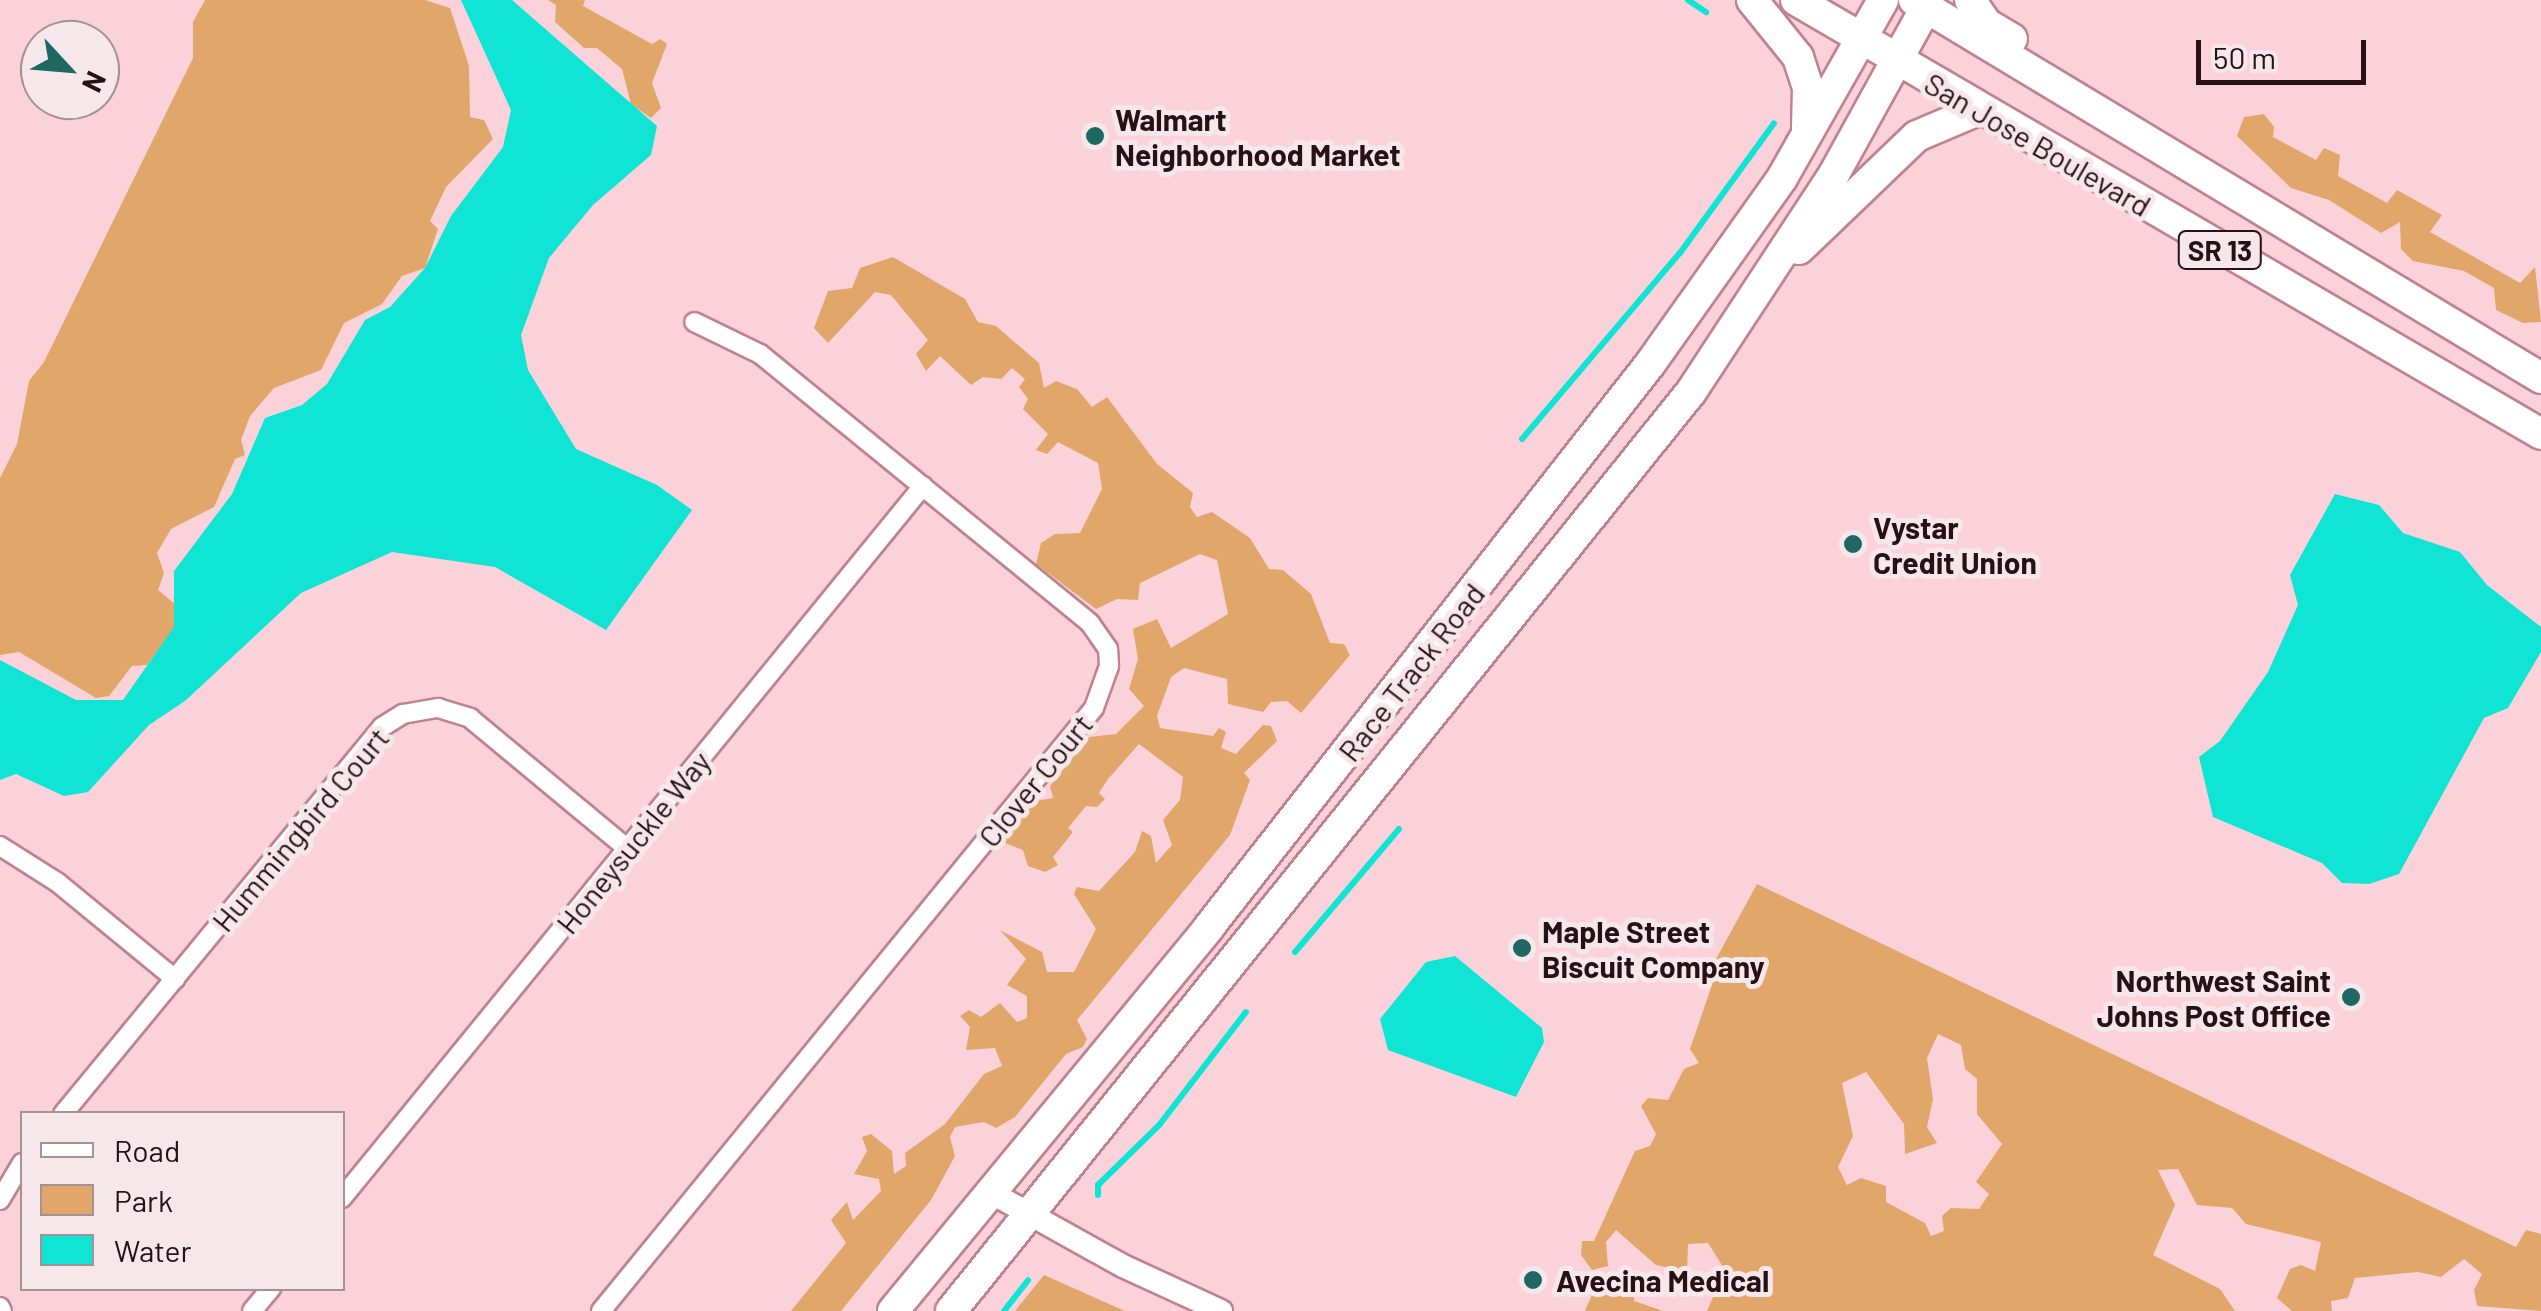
<!DOCTYPE html>
<html>
<head>
<meta charset="utf-8">
<style>
	body { margin:0 }
	#map { position:relative; width:2541px; height:1311px; overflow:hidden; background:#fcd2da; font-family:Barlow,sans-serif }
	div>[style] { position:absolute }
	[style*='--x'] { left:calc(var(--x)*1px); top:calc(var(--y)*1px); width:calc(var(--w)*1px); rotate:calc(var(--a)*1deg) }
	.green>* { inset:0; background:#e1a669 }
	.water>* { inset:0; background:#10e4d4 }
	.stream>* { height:6px; margin:-3px; padding:0 3px; transform-origin:3px; border-radius:3px; background:#10e4d4 }
	.roads { filter:drop-shadow(2px 0 #c1828f) drop-shadow(-2px 0 #c1828f) drop-shadow(0 2px #c1828f) drop-shadow(0 -2px #c1828f) }
	.minor>* { height:18px; margin:-9px; padding:0 9px; transform-origin:9px; border-radius:9px; background:#fff }
	.tertiary>* { height:22px; margin:-11px; padding:0 11px; transform-origin:11px; border-radius:11px; background:#fff }
	.primary>* { height:30px; margin:-15px; padding:0 15px; transform-origin:15px; border-radius:15px; background:#fff }
	.dots>* { width:28px; height:28px; translate:-50% -50%; box-sizing:border-box; border:5px solid #f6e8ea; border-radius:50% }
	span { translate:-50% -50%; white-space:nowrap; text-align:center; line-height:1.15; -webkit-text-stroke:10px #f6e8ea; paint-order:stroke }
	.shield-label span { padding:2px 8px; background:#f6e8ea; border:2px solid; border-radius:8px; -webkit-text-stroke-width:0 }
	.shield-label { font-size:28px; color:#281116; font-weight:700 }
	.poi-label { font-size:30px; color:#281116; font-weight:700 }
	.left { translate:0 -50%; text-align:left }
	.right { translate:-100% -50%; text-align:right }
	.street-label { font-size:30px; color:#281116 }
	.legend { position:absolute; left:20px; top:1111px; width:325px; height:180px; box-sizing:border-box; background:#f6e8ea; border:2px solid #a49295; margin:0; padding:12px 18px; list-style:none; font-size:30px; color:#281116 }
	.legend li { display:flex; align-items:center; gap:20px; height:50px }
	.legend b { width:50px; border:2px solid #a49295 }
	.north { position:absolute; left:20px; top:20px; width:100px; height:100px; box-sizing:border-box; background:#f6e8ea; border:2px solid #a49295; border-radius:50%; rotate:116deg; font-size:28px; font-weight:700; line-height:40px; text-align:center; color:#281116 }
	.north::after { content:''; display:block; margin:auto; width:35px; height:45px; background:#1e6861; clip-path:polygon(50% 0,100% 100%,50% 72%,0 100%) }
	.scale { position:absolute; left:2196px; top:40px; width:170px; height:45px; box-sizing:border-box; border:5px solid #281116; border-top:0; padding-left:12px; font-size:30px; line-height:35px; white-space:nowrap; color:#281116; -webkit-text-stroke:8px #f6e8ea; paint-order:stroke }
</style>
</head>
<body>
<div id="map">
	<div class="green">
		<i style="clip-path:polygon(205px 0,425px 0,450px 8px,469px 66px,470px 117px,484px 120px,493px 139px,446px 187px,430px 221px,438px 229px,425px 268px,402px 276px,382px 304px,344px 323px,321px 370px,274px 388px,250px 416px,241px 440px,245px 455px,235px 459px,214px 507px,171px 529px,157px 553px,164px 573px,158px 590px,176px 605px,175px 627px,147px 665px,132px 666px,109px 696px,96px 698px,19px 652px,0 655px,0 478px,17px 444px,29px 381px,44px 362px,193px 58px,193px 22px)"></i>
		<i style="clip-path:polygon(548px 0,585px 0,583px 6px,652px 44px,660px 39px,667px 44px,652px 83px,661px 108px,651px 118px,631px 104px,622px 69px,597px 48px,584px 48px,555px 22px,556px 5px)"></i>
		<i style="clip-path:polygon(2264px 114px,2274px 127px,2273px 137px,2316px 160px,2324px 148px,2340px 155px,2338px 176px,2387px 203px,2397px 190px,2442px 215px,2430px 232px,2520px 283px,2535px 267px,2541px 322px,2523px 323px,2496px 310px,2494px 288px,2464px 271px,2413px 261px,2401px 249px,2400px 222px,2381px 233px,2329px 200px,2291px 188px,2237px 136px,2244px 117px)"></i>
		<i style="clip-path:polygon(893px 257px,965px 299px,978px 322px,996px 326px,1039px 363px,1044px 388px,1056px 381px,1077px 389px,1092px 407px,1107px 397px,1157px 464px,1193px 493px,1190px 507px,1197px 517px,1212px 512px,1250px 538px,1269px 569px,1283px 570px,1311px 594px,1330px 643px,1344px 644px,1350px 655px,1301px 713px,1287px 701px,1271px 702px,1263px 712px,1228px 704px,1227px 679px,1184px 668px,1171px 677px,1157px 716px,1160px 728px,1213px 736px,1219px 728px,1226px 732px,1221px 748px,1236px 754px,1263px 725px,1271px 726px,1277px 741px,1244px 773px,1250px 780px,1230px 835px,1077px 1020px,1087px 1039px,1083px 1047px,1066px 1054px,1015px 1117px,996px 1128px,984px 1122px,955px 1127px,950px 1137px,955px 1156px,931px 1200px,841px 1311px,791px 1311px,846px 1243px,831px 1220px,847px 1202px,853px 1220px,881px 1191px,879px 1179px,854px 1174px,867px 1151px,862px 1137px,871px 1134px,892px 1151px,894px 1174px,906px 1166px,905px 1153px,945px 1124px,984px 1074px,1002px 1066px,995px 1048px,966px 1050px,970px 1027px,960px 1016px,969px 1010px,981px 1017px,1000px 1003px,1017px 1022px,1027px 1018px,1027px 996px,1007px 985px,1026px 959px,1000px 930px,1042px 952px,1047px 972px,1074px 972px,1096px 929px,1074px 894px,1077px 887px,1099px 891px,1135px 852px,1142px 831px,1151px 836px,1156px 863px,1172px 845px,1163px 820px,1180px 800px,1183px 777px,1139px 744px,1108px 779px,1099px 793px,1105px 799px,1097px 807px,1086px 806px,1068px 828px,1073px 832px,1053px 857px,1058px 865px,1045px 872px,1028px 866px,1023px 850px,1000px 841px,1035px 801px,1053px 798px,1050px 786px,1089px 737px,1116px 734px,1144px 706px,1129px 689px,1138px 659px,1133px 629px,1157px 619px,1171px 648px,1228px 614px,1217px 560px,1200px 554px,1140px 583px,1138px 600px,1117px 599px,1096px 609px,1036px 564px,1041px 543px,1055px 534px,1080px 533px,1102px 489px,1098px 463px,1058px 442px,1047px 454px,1036px 450px,1048px 434px,1023px 409px,1028px 399px,1019px 387px,1025px 379px,1012px 368px,1001px 379px,983px 377px,971px 385px,940px 356px,926px 371px,916px 354px,928px 340px,891px 295px,875px 292px,828px 343px,814px 328px,828px 291px,852px 288px,860px 268px)"></i>
		<i style="clip-path:polygon(evenodd,1757px 884px,2516px 1247px,2526px 1230px,2541px 1234px,2541px 1311px,2477px 1306px,2474px 1290px,2482px 1274px,2464px 1259px,2441px 1277px,2418px 1272px,2355px 1278px,2348px 1298px,2331px 1301px,2332px 1311px,2292px 1311px,2277px 1298px,2290px 1269px,2301px 1265px,2315px 1271px,2321px 1242px,2246px 1224px,2232px 1208px,2197px 1205px,2178px 1169px,2158px 1170px,2175px 1205px,2153px 1255px,2220px 1289px,2235px 1311px,1707px 1311px,1725px 1270px,1708px 1243px,1688px 1244px,1687px 1272px,1656px 1265px,1616px 1230px,1606px 1242px,1608px 1266px,1592px 1270px,1581px 1255px,1582px 1241px,1594px 1241px,1635px 1151px,1650px 1146px,1656px 1134px,1641px 1106px,1648px 1098px,1668px 1100px,1684px 1069px,1699px 1063px,1690px 1049px,1714px 979px,1709px 972px,1757px 884px,1938px 1034px,1961px 1045px,1965px 1069px,1977px 1079px,1977px 1114px,2002px 1144px,1976px 1182px,1989px 1194px,1979px 1209px,1951px 1208px,1942px 1216px,1944px 1231px,1931px 1236px,1925px 1223px,1886px 1202px,1886px 1186px,1861px 1178px,1847px 1185px,1838px 1167px,1853px 1136px,1842px 1083px,1866px 1072px,1904px 1124px,1905px 1154px,1937px 1143px,1927px 1127px,1933px 1099px,1927px 1058px,1938px 1034px)"></i>
		<i style="clip-path:polygon(1044px 1275px,1125px 1311px,1015px 1311px)"></i>
		<i style="clip-path:polygon(1620px 1276px,1634px 1285px,1634px 1301px,1663px 1311px,1585px 1311px,1597px 1283px)"></i>
	</div>
	<div class="water">
		<i style="clip-path:polygon(461px 0,512px 0,657px 126px,651px 155px,593px 205px,549px 258px,521px 335px,528px 370px,576px 449px,657px 485px,692px 510px,606px 630px,495px 567px,392px 552px,301px 593px,185px 701px,149px 725px,88px 792px,64px 796px,16px 774px,0 780px,0 660px,76px 700px,123px 700px,174px 627px,174px 571px,232px 494px,265px 418px,302px 405px,327px 384px,365px 320px,390px 307px,425px 268px,451px 216px,503px 147px,511px 110px)"></i>
		<i style="clip-path:polygon(2335px 494px,2379px 505px,2403px 533px,2460px 552px,2487px 585px,2541px 627px,2541px 652px,2508px 708px,2484px 718px,2399px 874px,2369px 884px,2342px 883px,2322px 863px,2213px 817px,2199px 757px,2220px 741px,2268px 672px,2298px 605px,2290px 575px)"></i>
		<i style="clip-path:polygon(1455px 956px,1542px 1028px,1544px 1042px,1516px 1097px,1388px 1050px,1380px 1019px,1426px 962px)"></i>
	</div>
	<div class="stream">
		<i style="--x:1688;--y:0;--w:22;--a:34"></i>
		<i style="--x:1522;--y:439;--w:244;--a:-49.7"></i>
		<i style="--x:1680;--y:253;--w:160;--a:-54.1"></i>
		<i style="--x:1295;--y:952;--w:161;--a:-49.8"></i>
		<i style="--x:1098;--y:1195;--w:10;--a:-90"></i>
		<i style="--x:1098;--y:1185;--w:87;--a:-44.5"></i>
		<i style="--x:1160;--y:1124;--w:141;--a:-52.5"></i>
		<i style="--x:1004;--y:1311;--w:39;--a:-52"></i>
	</div>
	<div class="roads">
		<div class="minor">
			<i style="--x:0;--y:846;--w:67;--a:32.3"></i>
			<i style="--x:57;--y:882;--w:153;--a:39.4"></i>
			<i style="--x:63;--y:1114;--w:502;--a:-50.5"></i>
			<i style="--x:382;--y:727;--w:25;--a:-32"></i>
			<i style="--x:403;--y:714;--w:36;--a:-10"></i>
			<i style="--x:438;--y:708;--w:34;--a:17"></i>
			<i style="--x:470;--y:718;--w:205;--a:39.7"></i>
			<i style="--x:342;--y:1198;--w:919;--a:-50.79"></i>
			<i style="--x:0;--y:1200;--w:43;--a:-59.3"></i>
			<i style="--x:0;--y:1307;--w:4;--a:63"></i>
			<i style="--x:252;--y:1311;--w:30;--a:-50"></i>
			<i style="--x:601;--y:1311;--w:779;--a:-50.73"></i>
			<i style="--x:1094;--y:708;--w:45;--a:-70.3"></i>
			<i style="--x:1109;--y:666;--w:17;--a:-93"></i>
			<i style="--x:1108;--y:649;--w:32;--a:-125"></i>
			<i style="--x:1090;--y:623;--w:426;--a:-140.8"></i>
			<i style="--x:760;--y:354;--w:73;--a:-154.1"></i>
		</div>
		<div class="tertiary">
			<i style="--x:990;--y:1192;--w:152;--a:29.1"></i>
			<i style="--x:1123;--y:1266;--w:108;--a:24.7"></i>
		</div>
		<div class="primary">
			<i style="--x:1752;--y:0;--w:73;--a:51.1"></i>
			<i style="--x:1798;--y:57;--w:33;--a:72"></i>
			<i style="--x:1808;--y:88;--w:41;--a:91.4"></i>
			<i style="--x:1796;--y:0;--w:862;--a:30.22"></i>
			<i style="--x:1914;--y:0;--w:732;--a:31.08"></i>
			<i style="--x:1970;--y:0;--w:29;--a:55"></i>
			<i style="--x:1987;--y:24;--w:29;--a:31"></i>
			<i style="--x:1799;--y:249;--w:163;--a:-43.8"></i>
			<i style="--x:1917;--y:136;--w:66;--a:-23.1"></i>
			<i style="--x:893;--y:1311;--w:497;--a:-50.5"></i>
			<i style="--x:1209;--y:927;--w:715;--a:-51.93"></i>
			<i style="--x:1650;--y:364;--w:228;--a:-54.6"></i>
			<i style="--x:1782;--y:178;--w:205;--a:-60.4"></i>
			<i style="--x:951;--y:1311;--w:1180;--a:-51.16"></i>
			<i style="--x:1691;--y:392;--w:261;--a:-56.7"></i>
			<i style="--x:1834;--y:174;--w:191;--a:-61.1"></i>
		</div>
	</div>
	<div class="dots">
		<i style="left:1095px;top:136px;background:#1e6861"></i>
		<i style="left:1853px;top:544px;background:#1e6861"></i>
		<i style="left:1522px;top:948px;background:#1e6861"></i>
		<i style="left:2351px;top:997px;background:#1e6861"></i>
		<i style="left:1533px;top:1280px;background:#1e6861"></i>
	</div>
	<div class="shield-label">
		<span style="left:2220px;top:250px">SR 13</span>
	</div>
	<div class="poi-label">
		<span class="left" style="left:1115px;top:136px">Walmart<br>Neighborhood Market</span>
		<span class="left" style="left:1873px;top:544px">Vystar<br>Credit Union</span>
		<span class="left" style="left:1542px;top:948px">Maple Street<br>Biscuit Company</span>
		<span class="right" style="left:2331px;top:997px">Northwest Saint<br>Johns Post Office</span>
		<span class="left" style="left:1556px;top:1280px">Avecina Medical</span>
	</div>
	<div class="street-label">
		<span style="left:2038px;top:144px;rotate:30deg">San Jose Boulevard</span>
		<span style="left:1411px;top:672px;rotate:-52deg">Race Track Road</span>
		<span style="left:1035px;top:780px;rotate:-51deg">Clover Court</span>
		<span style="left:300px;top:829px;rotate:-50deg">Hummingbird Court</span>
		<span style="left:633px;top:842px;rotate:-51deg">Honeysuckle Way</span>
	</div>
	<ul class="legend">
	<li><b style="height:12px;background:#fff"></b>Road</li>
	<li><b style="height:28px;background:#e1a669"></b>Park</li>
	<li><b style="height:28px;background:#10e4d4"></b>Water</li>
	</ul>
	<div class="north">N</div>
	<div class="scale">50 m</div>
</div>
</body>
</html>
